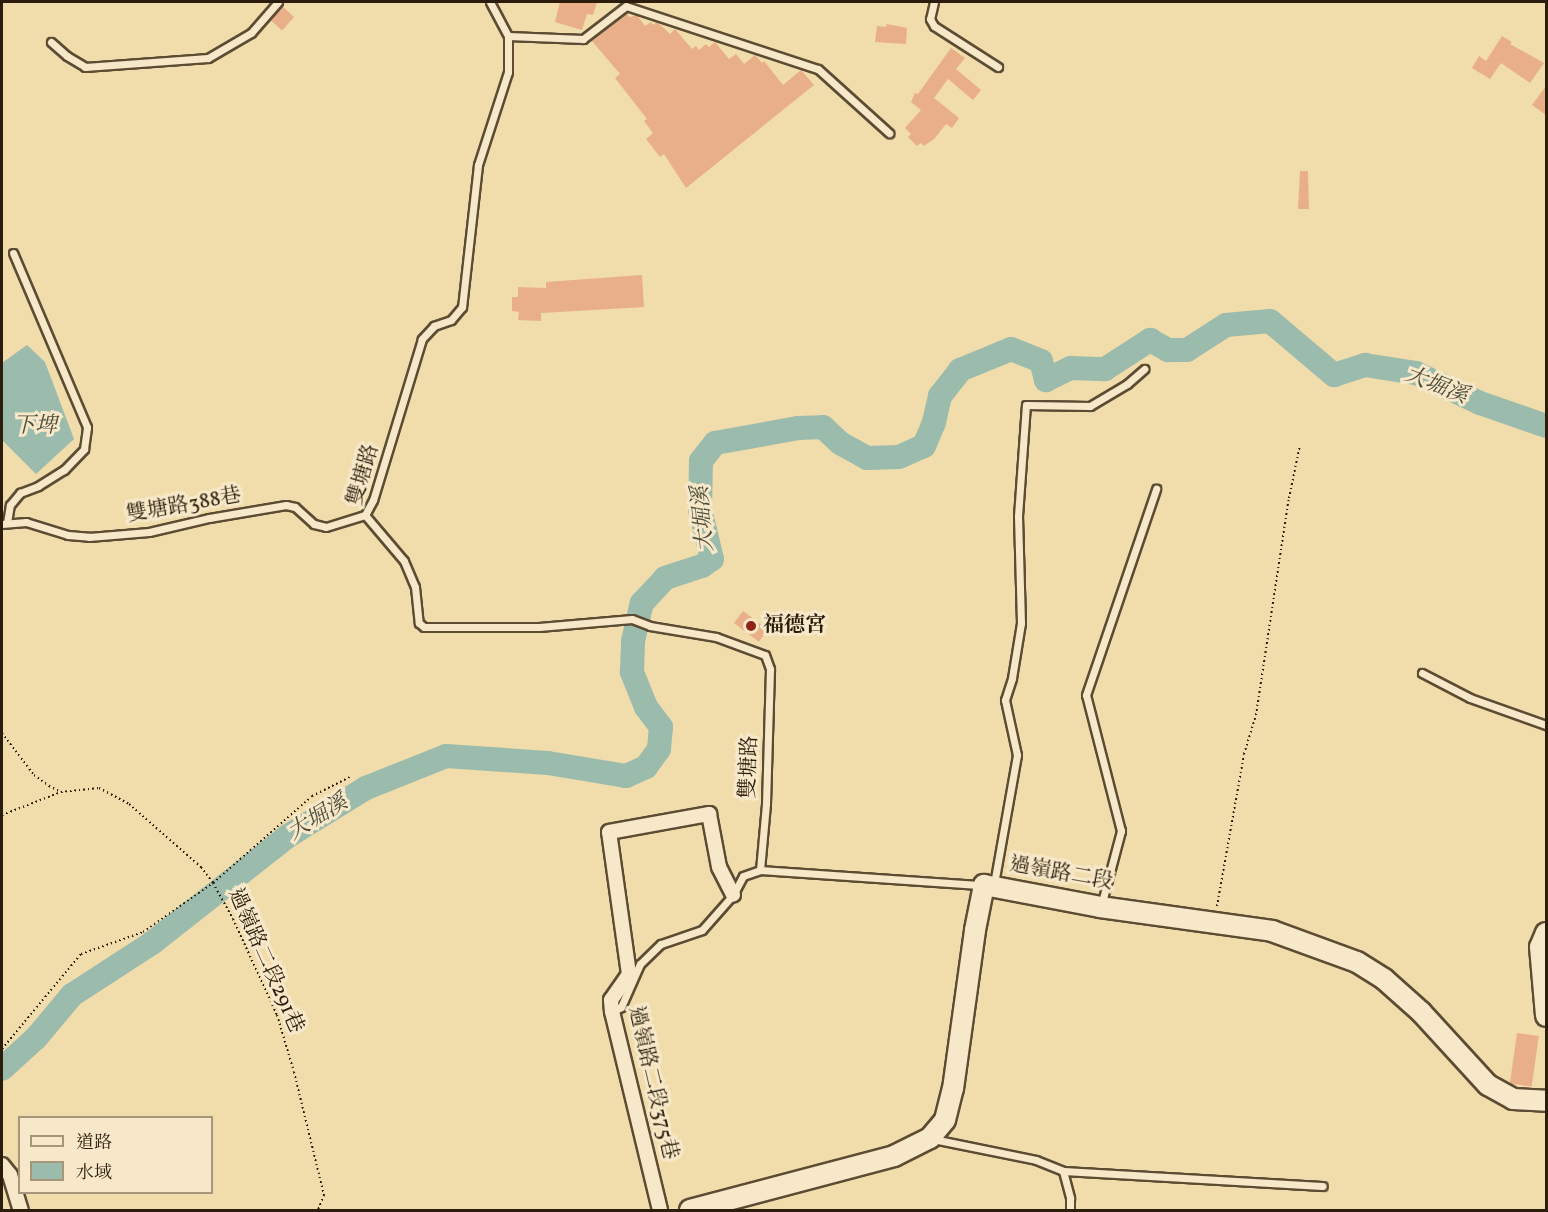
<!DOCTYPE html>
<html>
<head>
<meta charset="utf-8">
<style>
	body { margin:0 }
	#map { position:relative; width:1548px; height:1212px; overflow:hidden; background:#f1dcab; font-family:Vollkorn,"Noto Serif TC",serif }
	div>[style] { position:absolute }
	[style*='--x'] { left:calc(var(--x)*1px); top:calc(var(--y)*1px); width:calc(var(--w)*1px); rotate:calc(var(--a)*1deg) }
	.water>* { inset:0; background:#9bbbac }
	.river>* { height:24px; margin:-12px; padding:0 12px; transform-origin:12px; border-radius:12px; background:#9bbbac }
	.building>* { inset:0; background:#e9af89; transform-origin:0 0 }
	.path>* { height:2px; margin-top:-1px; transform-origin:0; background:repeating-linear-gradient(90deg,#2b1c0b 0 1.5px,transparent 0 4.5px) }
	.roads { filter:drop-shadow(2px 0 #5c4c33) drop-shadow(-2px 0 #5c4c33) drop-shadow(0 2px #5c4c33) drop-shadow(0 -2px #5c4c33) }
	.lane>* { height:7px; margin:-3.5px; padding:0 3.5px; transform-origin:3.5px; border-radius:3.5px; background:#f6e8c8 }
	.street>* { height:14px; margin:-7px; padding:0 7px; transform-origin:7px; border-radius:7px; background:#f6e8c8 }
	.secondary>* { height:20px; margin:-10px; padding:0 10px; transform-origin:10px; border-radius:10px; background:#f6e8c8 }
	.dots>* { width:16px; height:16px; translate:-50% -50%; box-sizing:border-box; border:3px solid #f6e8c8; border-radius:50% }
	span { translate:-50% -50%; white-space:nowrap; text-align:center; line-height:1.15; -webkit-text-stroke:6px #f6e8c8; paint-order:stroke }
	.street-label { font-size:21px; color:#2b1c0b }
	.poi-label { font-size:21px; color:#2b1c0b; font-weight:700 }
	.left { translate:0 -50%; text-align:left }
	.water-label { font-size:22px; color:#4d4c3b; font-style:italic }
	.frame { position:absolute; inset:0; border:3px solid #2b1c0b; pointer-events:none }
	.legend { position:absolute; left:18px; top:1116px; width:195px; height:78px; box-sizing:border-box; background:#f6e8c8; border:2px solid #a5967c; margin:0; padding:8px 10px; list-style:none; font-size:18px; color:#2b1c0b }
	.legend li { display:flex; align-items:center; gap:12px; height:30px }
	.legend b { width:30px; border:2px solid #a5967c }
</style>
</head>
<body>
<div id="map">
	<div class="water">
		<i style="clip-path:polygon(27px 345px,45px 362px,74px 439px,36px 474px,2px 440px,2px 363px)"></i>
	</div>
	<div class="river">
		<i style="--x:2;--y:1069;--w:46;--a:-42.4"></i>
		<i style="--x:36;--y:1038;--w:56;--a:-50.1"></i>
		<i style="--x:72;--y:995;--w:95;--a:-33"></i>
		<i style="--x:152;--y:943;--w:173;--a:-38.2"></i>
		<i style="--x:288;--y:836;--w:92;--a:-31.6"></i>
		<i style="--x:366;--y:788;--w:86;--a:-21.8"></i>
		<i style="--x:446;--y:756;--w:102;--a:3.9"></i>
		<i style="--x:548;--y:763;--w:79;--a:9.5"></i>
		<i style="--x:626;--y:776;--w:22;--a:-24"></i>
		<i style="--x:646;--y:767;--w:22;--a:-54"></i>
		<i style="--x:659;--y:749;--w:22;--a:-85"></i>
		<i style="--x:661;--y:727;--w:25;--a:-127"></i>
		<i style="--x:646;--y:707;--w:38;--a:-112"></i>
		<i style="--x:632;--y:672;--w:31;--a:-88"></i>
		<i style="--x:633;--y:641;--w:39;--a:-77"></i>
		<i style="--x:642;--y:603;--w:34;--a:-47"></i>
		<i style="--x:665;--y:578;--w:39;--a:-18"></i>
		<i style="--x:702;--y:566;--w:12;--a:-35"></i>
		<i style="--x:712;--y:559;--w:51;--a:-103.5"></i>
		<i style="--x:700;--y:509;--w:48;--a:-88.8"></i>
		<i style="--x:701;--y:461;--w:23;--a:-52"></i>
		<i style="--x:715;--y:443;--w:84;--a:-10.2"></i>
		<i style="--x:798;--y:428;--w:25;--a:-2"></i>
		<i style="--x:823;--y:427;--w:23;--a:43"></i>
		<i style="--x:840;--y:443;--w:31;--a:29"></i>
		<i style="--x:867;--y:458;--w:32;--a:-2"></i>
		<i style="--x:899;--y:457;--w:27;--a:-24"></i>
		<i style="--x:924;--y:446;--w:26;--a:-67"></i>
		<i style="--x:934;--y:422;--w:27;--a:-77"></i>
		<i style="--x:940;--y:396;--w:33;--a:-52"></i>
		<i style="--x:960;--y:370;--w:55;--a:-22.4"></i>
		<i style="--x:1011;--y:349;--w:32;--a:22"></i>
		<i style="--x:1041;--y:361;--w:20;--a:75"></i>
		<i style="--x:1046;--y:380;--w:28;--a:-26"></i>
		<i style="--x:1071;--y:368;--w:34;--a:2"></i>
		<i style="--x:1105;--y:369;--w:54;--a:-32.8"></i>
		<i style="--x:1150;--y:340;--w:21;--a:29"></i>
		<i style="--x:1168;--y:350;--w:19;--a:0"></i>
		<i style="--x:1187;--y:350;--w:46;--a:-32.7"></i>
		<i style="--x:1226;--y:325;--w:44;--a:-5.2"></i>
		<i style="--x:1270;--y:321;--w:84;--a:40.2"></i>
		<i style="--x:1334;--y:375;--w:33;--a:-18"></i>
		<i style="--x:1365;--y:365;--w:52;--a:8.9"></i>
		<i style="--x:1416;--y:373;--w:71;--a:25.1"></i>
		<i style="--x:1480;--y:403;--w:70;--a:19.2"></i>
	</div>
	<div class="building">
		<i style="clip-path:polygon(560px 2px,597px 2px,593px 15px,587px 14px,582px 30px,555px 22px)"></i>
		<i style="left:283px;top:7px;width:15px;height:18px;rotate:42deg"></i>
		<i style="clip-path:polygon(627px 14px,630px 17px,637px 15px,645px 26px,651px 22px,653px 25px,657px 22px,670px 34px,675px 29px,692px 49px,696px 46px,699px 50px,706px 44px,709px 47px,715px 42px,729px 59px,736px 54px,744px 64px,755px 55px,762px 63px,764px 61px,783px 85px,801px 70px,814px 85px,686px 188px,664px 154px,660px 157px,646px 139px,653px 133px,644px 121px,647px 119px,615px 78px,620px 74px,592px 41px)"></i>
		<i style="clip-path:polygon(887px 24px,907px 28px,906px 44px,875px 42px,877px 26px,886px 27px)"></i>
		<i style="clip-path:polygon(1502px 36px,1512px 42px,1510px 44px,1544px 63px,1530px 83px,1501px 63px,1490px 79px,1472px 68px,1479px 56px,1486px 61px)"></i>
		<i style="clip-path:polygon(951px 48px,965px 58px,956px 69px,981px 90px,973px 100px,948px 79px,934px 98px,959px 118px,952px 128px,946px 124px,934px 139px,924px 146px,921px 143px,917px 146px,908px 137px,911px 134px,905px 128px,921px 110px,911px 102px,915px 93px,918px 94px)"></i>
		<i style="clip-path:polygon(1546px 86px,1546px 115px,1532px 105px)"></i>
		<i style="clip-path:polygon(1300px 171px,1308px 171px,1309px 209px,1298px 209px)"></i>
		<i style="clip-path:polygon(642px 275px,644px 307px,541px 313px,541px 321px,518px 320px,519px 312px,512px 311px,512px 297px,518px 297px,518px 287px,546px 288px,546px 282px)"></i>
		<i style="left:743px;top:611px;width:31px;height:15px;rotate:37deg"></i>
		<i style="left:1517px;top:1033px;width:22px;height:51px;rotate:8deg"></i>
	</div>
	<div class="path">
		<i style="--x:2;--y:733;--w:53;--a:52.7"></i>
		<i style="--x:34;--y:775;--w:19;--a:36"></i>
		<i style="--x:49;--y:786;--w:13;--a:27"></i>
		<i style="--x:61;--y:792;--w:38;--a:-6"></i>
		<i style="--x:99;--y:788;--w:34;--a:28"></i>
		<i style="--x:129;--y:804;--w:96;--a:41.2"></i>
		<i style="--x:201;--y:867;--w:20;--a:53"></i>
		<i style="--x:213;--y:883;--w:41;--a:60.9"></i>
		<i style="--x:233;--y:919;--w:106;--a:65.4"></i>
		<i style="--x:277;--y:1015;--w:59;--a:73.4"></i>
		<i style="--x:294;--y:1072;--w:127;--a:76.3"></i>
		<i style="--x:324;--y:1195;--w:16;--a:112"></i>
		<i style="--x:2;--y:815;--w:63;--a:-21.3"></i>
		<i style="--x:1217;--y:906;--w:154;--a:-79.9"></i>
		<i style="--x:1244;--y:754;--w:41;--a:-72.9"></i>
		<i style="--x:1256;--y:715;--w:219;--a:-81.4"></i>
		<i style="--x:1289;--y:498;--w:54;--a:-78.3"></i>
		<i style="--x:2;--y:1049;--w:124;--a:-50.3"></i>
		<i style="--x:81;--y:954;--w:66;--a:-19.5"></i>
		<i style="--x:143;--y:932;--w:85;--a:-35"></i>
		<i style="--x:213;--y:883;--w:132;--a:-41.3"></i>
		<i style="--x:312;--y:796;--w:42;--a:-26.6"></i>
	</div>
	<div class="roads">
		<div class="lane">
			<i style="--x:490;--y:2;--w:38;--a:62"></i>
			<i style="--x:508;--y:36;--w:36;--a:90"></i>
			<i style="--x:508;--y:72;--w:98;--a:107.9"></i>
			<i style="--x:478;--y:165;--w:143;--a:96.4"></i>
			<i style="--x:462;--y:307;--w:17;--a:130"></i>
			<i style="--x:451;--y:320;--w:18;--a:161"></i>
			<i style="--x:434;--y:326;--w:18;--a:133"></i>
			<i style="--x:422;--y:339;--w:168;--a:106.9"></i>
			<i style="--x:373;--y:500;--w:17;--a:118"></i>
			<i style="--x:365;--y:515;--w:60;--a:49.7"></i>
			<i style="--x:404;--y:561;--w:28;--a:67"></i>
			<i style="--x:415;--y:587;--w:36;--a:84"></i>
			<i style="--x:419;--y:623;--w:6;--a:39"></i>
			<i style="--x:424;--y:627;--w:115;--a:0"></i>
			<i style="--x:539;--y:627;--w:93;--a:-4.9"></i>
			<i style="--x:632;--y:619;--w:19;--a:21"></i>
			<i style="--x:650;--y:626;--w:67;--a:9.5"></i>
			<i style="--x:716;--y:637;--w:52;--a:20.2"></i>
			<i style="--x:765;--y:655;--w:15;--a:70"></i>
			<i style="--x:770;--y:669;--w:135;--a:91.7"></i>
			<i style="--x:766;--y:804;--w:66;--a:95.2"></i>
			<i style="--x:934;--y:2;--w:17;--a:103"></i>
			<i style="--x:930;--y:19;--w:8;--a:60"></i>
			<i style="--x:934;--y:26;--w:76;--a:32.6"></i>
			<i style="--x:508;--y:36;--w:75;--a:2.3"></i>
			<i style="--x:583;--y:39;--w:54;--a:-37.5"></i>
			<i style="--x:626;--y:6;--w:202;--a:18.2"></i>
			<i style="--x:818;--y:69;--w:96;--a:42"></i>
			<i style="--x:51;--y:42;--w:21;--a:41"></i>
			<i style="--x:67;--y:56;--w:21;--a:31"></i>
			<i style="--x:85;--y:67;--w:123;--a:-4.2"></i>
			<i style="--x:208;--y:58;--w:50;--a:-30.2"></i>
			<i style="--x:251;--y:33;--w:41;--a:-48.9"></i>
			<i style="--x:7;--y:523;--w:18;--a:-81"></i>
			<i style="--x:10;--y:505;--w:16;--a:-50"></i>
			<i style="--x:20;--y:493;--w:19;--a:-21"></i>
			<i style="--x:38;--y:486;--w:31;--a:-32"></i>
			<i style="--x:64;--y:470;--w:29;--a:-46"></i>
			<i style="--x:84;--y:449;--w:22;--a:-82"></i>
			<i style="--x:87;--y:427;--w:189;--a:-113"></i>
			<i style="--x:2;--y:524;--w:24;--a:-5"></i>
			<i style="--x:26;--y:522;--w:44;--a:17.2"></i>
			<i style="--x:68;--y:535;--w:21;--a:5"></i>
			<i style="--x:89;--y:537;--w:60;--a:-4.8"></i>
			<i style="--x:149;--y:532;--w:62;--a:-13.1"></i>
			<i style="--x:209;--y:518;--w:78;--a:-9.6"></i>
			<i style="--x:286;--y:505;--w:9;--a:13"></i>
			<i style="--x:295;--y:507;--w:25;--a:42"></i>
			<i style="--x:314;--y:524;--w:12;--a:14"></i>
			<i style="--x:326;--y:527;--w:41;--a:-17.1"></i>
			<i style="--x:1422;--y:673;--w:54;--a:27.5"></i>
			<i style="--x:1470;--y:698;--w:81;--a:19.6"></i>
			<i style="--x:994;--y:884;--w:131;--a:-79.9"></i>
			<i style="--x:1017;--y:755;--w:56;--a:-102.3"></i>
			<i style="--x:1005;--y:700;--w:23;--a:-72"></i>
			<i style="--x:1012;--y:678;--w:56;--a:-80.7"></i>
			<i style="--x:1021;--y:623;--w:107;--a:-91.6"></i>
			<i style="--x:1018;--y:516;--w:111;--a:-85.9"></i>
			<i style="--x:1026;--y:405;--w:64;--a:0.9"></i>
			<i style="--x:1090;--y:406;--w:43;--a:-30.7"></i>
			<i style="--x:1127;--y:384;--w:23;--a:-41"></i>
			<i style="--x:1101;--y:906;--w:78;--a:-75.1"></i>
			<i style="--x:1121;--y:831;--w:140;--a:-104.4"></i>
			<i style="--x:1086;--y:695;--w:218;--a:-71.2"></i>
			<i style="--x:612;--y:1012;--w:10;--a:-29"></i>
			<i style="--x:621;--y:1007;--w:47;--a:-66.2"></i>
			<i style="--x:640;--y:964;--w:29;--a:-44"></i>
			<i style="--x:661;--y:944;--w:43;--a:-18.9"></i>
			<i style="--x:702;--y:930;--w:47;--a:-48.5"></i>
			<i style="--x:733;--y:895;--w:21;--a:-62"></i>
			<i style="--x:743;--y:876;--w:18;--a:-19"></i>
			<i style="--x:760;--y:870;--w:223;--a:3.9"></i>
			<i style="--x:933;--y:1139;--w:105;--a:11.5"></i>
			<i style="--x:1036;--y:1160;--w:29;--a:22"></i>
			<i style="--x:1063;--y:1171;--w:28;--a:75"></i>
			<i style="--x:1070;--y:1198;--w:12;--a:90"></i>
			<i style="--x:1063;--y:1171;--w:260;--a:3.3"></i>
		</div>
		<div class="street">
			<i style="--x:2;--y:1165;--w:13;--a:51"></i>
			<i style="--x:10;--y:1175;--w:37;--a:73"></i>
			<i style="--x:660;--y:1210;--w:204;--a:-103.6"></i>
			<i style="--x:612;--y:1012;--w:12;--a:-95"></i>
			<i style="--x:611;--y:1000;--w:32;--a:-55"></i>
			<i style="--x:629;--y:974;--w:143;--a:-98"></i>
			<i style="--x:609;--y:832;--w:102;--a:-10.2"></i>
			<i style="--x:709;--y:814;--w:54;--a:79.3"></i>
			<i style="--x:719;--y:867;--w:31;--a:63"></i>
		</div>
		<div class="secondary">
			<i style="--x:1546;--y:933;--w:15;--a:113"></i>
			<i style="--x:1540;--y:947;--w:69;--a:85"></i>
			<i style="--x:690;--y:1210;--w:211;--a:-14.8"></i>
			<i style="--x:894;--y:1156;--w:40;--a:-26.6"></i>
			<i style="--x:930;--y:1138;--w:23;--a:-50"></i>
			<i style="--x:945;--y:1120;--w:32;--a:-76"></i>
			<i style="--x:953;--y:1089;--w:161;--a:-82.1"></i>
			<i style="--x:975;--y:930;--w:46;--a:-78.7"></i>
			<i style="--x:984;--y:885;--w:118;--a:10.7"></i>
			<i style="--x:1100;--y:907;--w:174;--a:7.9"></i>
			<i style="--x:1272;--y:931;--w:90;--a:20"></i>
			<i style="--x:1357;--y:962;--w:32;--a:32"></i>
			<i style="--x:1384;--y:979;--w:50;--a:41.7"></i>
			<i style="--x:1421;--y:1012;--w:99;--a:47.5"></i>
			<i style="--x:1488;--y:1085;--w:29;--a:29"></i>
			<i style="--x:1513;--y:1099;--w:33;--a:3"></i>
		</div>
	</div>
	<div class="dots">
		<i style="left:751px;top:626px;background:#8f2418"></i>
	</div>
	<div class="street-label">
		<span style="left:364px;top:475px;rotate:-74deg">雙塘路</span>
		<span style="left:184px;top:506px;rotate:-10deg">雙塘路388巷</span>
		<span style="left:750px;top:767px;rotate:-88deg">雙塘路</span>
		<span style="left:1061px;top:874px;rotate:10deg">過嶺路二段</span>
		<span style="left:265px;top:961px;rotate:66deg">過嶺路二段291巷</span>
		<span style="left:652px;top:1083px;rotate:77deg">過嶺路二段375巷</span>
	</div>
	<div class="poi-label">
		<span class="left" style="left:763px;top:626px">福德宮</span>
	</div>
	<div class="water-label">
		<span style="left:1436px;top:386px;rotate:21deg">大堀溪</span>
		<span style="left:35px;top:427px">下埤</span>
		<span style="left:704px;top:519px;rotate:-95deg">大堀溪</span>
		<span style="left:318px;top:818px;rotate:-32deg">大堀溪</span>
	</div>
	<div class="frame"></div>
	<ul class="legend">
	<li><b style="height:8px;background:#f6e8c8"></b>道路</li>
	<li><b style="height:16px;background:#9bbbac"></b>水域</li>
	</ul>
</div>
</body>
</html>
